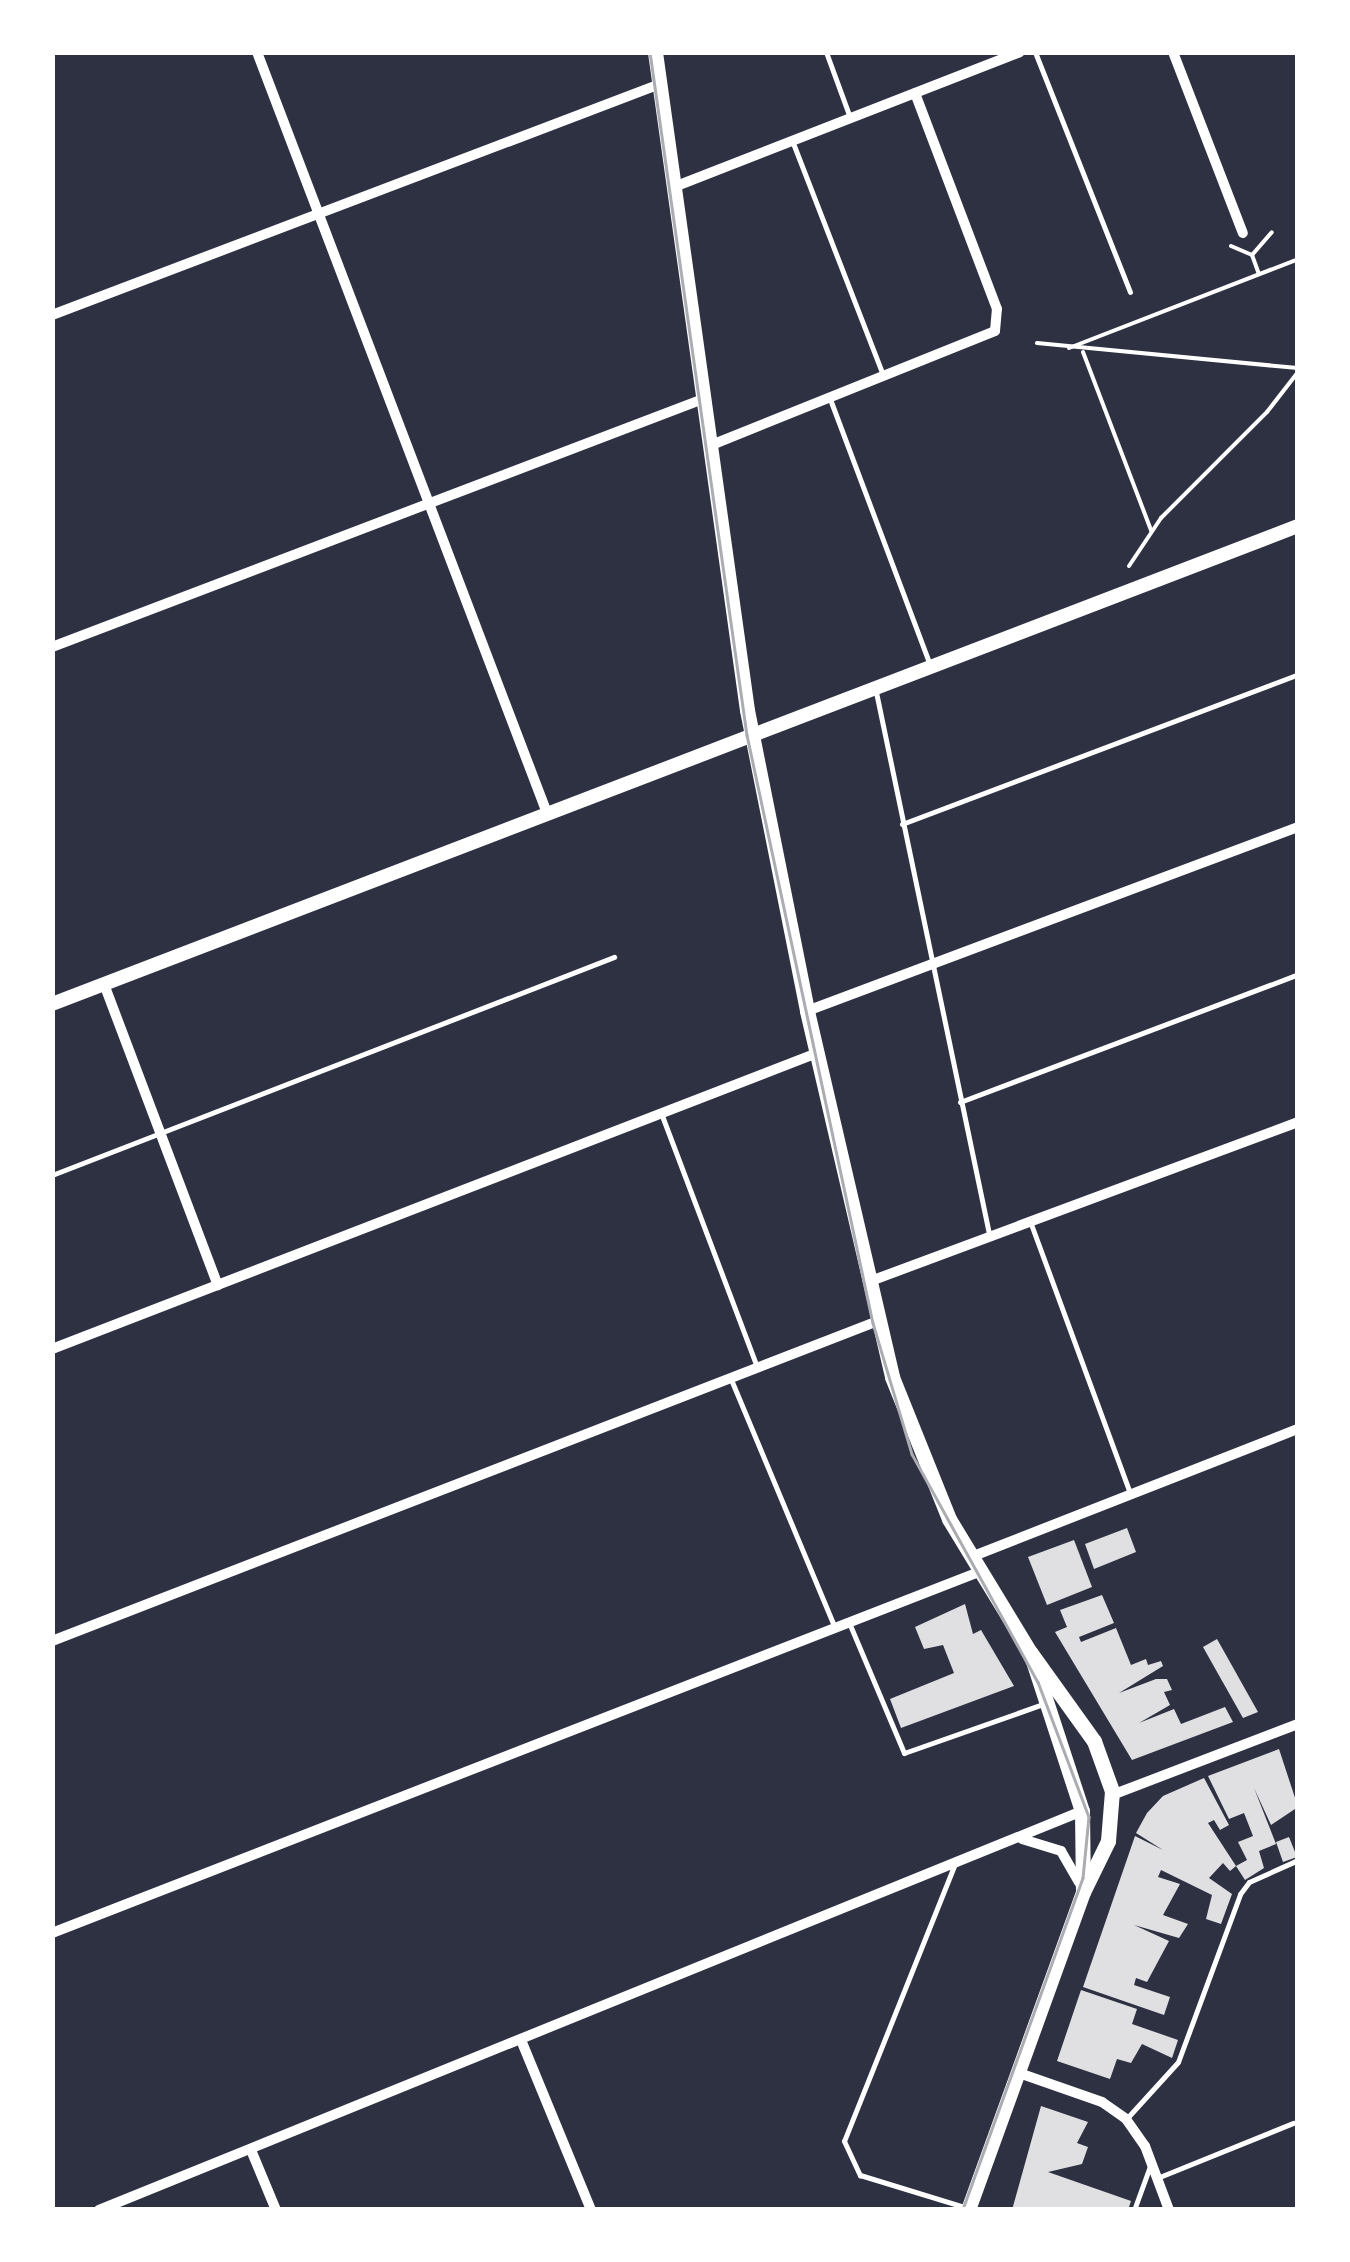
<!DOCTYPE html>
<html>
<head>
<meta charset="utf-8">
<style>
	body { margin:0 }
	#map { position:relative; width:1350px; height:2262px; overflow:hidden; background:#2d3142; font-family:Raleway,sans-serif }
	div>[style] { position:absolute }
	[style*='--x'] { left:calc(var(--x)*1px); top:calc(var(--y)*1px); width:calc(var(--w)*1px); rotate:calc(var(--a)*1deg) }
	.building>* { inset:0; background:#e0e0e3 }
	.path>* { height:4px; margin:-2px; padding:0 2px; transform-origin:2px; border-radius:2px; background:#fff }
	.service>* { height:5px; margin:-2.5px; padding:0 2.5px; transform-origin:2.5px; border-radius:2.5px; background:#fff }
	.minor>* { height:10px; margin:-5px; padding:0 5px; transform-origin:5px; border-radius:5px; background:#fff }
	.tertiary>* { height:14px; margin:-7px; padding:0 7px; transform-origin:7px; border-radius:7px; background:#fff }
	.secondary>* { height:15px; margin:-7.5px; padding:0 7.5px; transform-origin:7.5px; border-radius:7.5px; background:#fff }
	.tram>* { height:2.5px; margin:-1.25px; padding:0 1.25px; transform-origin:1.25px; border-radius:1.25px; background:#abadb3 }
	span { translate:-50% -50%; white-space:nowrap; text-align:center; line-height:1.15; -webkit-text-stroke:10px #fff; paint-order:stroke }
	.frame { position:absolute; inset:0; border:55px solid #fff; pointer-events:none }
</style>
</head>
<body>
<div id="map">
	<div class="building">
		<div style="clip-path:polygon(1127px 1528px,1136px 1552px,1094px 1569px,1085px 1544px)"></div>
		<div style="clip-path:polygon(1074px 1540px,1092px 1587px,1047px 1605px,1028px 1557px)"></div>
		<div style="clip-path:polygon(1102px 1595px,1114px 1623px,1079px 1637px,1081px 1642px,1116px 1628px,1131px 1665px,1146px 1659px,1148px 1665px,1161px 1661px,1163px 1666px,1119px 1693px,1156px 1679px,1167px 1679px,1172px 1690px,1164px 1692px,1170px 1705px,1139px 1723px,1174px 1709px,1181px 1724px,1225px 1707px,1233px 1722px,1132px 1760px,1055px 1632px,1067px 1627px,1060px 1610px)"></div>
		<div style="clip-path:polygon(965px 1604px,973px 1634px,981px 1630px,1014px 1686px,901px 1728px,890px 1699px,954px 1673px,943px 1645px,924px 1649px,915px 1627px)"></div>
		<div style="clip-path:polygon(1217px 1639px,1258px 1712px,1243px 1718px,1203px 1647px)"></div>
		<div style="clip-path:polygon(1279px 1749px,1298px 1807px,1271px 1825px,1254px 1788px,1276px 1844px,1259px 1851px,1264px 1868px,1245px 1880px,1236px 1866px,1247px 1860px,1238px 1842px,1253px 1836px,1244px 1813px,1229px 1819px,1208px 1776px)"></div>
		<div style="clip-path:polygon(1204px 1778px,1229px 1825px,1220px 1830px,1214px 1820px,1208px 1823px,1236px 1866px,1230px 1871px,1223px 1863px,1209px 1878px,1232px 1894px,1221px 1924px,1206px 1919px,1212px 1895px,1161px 1870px,1158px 1877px,1180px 1884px,1163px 1915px,1188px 1924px,1179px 1938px,1134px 1925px,1169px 1941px,1147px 1982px,1136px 1978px,1134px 1985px,1170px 1997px,1164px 2015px,1083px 1987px,1135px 1836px,1163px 1850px,1136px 1833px,1147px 1813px,1163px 1796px)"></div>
		<div style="clip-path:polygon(1289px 1837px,1297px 1857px,1283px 1862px,1276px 1842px)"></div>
		<div style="clip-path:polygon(1081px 1990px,1137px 2009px,1132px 2024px,1178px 2040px,1172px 2058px,1142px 2044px,1131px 2063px,1117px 2059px,1110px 2079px,1057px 2061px)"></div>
		<div style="clip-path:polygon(1041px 2106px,1088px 2122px,1077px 2143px,1088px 2147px,1082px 2164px,1048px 2172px,1131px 2201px,1128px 2210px,1012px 2210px)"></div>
	</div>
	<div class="path">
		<div style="--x:1231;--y:246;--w:23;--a:23"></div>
		<div style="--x:1252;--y:255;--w:20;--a:70"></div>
		<div style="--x:1252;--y:255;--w:30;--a:-49"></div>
		<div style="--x:1037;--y:343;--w:262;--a:5.5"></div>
		<div style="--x:1069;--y:348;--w:246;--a:-21.2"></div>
		<div style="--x:1083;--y:352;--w:191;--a:69.1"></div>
		<div style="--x:1129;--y:566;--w:58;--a:-56.3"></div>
		<div style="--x:1161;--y:518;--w:150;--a:-45"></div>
		<div style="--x:1267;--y:412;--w:51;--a:-52.2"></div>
	</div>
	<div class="service">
		<div style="--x:826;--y:52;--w:67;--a:69.9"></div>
		<div style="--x:1035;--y:52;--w:258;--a:68.4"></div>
		<div style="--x:793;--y:143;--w:249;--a:68.8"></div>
		<div style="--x:830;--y:399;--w:282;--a:69.4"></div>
		<div style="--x:876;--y:692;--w:554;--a:78.22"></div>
		<div style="--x:902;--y:824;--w:423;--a:-20.7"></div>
		<div style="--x:960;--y:1102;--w:361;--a:-20.7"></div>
		<div style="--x:661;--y:1113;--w:272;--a:69.3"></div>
		<div style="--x:52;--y:1175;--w:603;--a:-21.2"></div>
		<div style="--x:1031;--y:1224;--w:287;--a:69.8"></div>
		<div style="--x:730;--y:1377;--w:272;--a:67.3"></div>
		<div style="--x:850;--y:1625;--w:139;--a:67.1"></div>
		<div style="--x:904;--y:1753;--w:147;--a:-19.4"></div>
		<div style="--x:954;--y:1866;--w:296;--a:111.8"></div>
		<div style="--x:844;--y:2141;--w:38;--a:65"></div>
		<div style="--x:860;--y:2175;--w:113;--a:17"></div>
		<div style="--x:1128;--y:2117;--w:74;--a:-47.7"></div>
		<div style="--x:1178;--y:2062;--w:179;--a:-69.7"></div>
		<div style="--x:1240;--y:1894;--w:15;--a:-53"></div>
		<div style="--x:1249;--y:1882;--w:54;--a:-24.2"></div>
		<div style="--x:1157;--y:2178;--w:147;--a:-22"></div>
		<div style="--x:1134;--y:2210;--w:47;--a:-70"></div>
	</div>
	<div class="minor">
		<div style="--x:257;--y:52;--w:814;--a:69.14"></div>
		<div style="--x:1173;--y:52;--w:194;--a:68.9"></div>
		<div style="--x:674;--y:187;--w:371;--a:-21.3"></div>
		<div style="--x:52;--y:315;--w:650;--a:-20.8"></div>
		<div style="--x:709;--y:446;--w:308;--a:-21.9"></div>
		<div style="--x:995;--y:331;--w:22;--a:-85"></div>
		<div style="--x:997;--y:309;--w:231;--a:-110.8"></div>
		<div style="--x:52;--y:647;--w:697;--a:-20.85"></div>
		<div style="--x:104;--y:984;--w:322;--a:69.3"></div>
		<div style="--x:807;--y:1011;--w:524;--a:-20.54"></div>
		<div style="--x:868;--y:1282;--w:459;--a:-20.4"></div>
		<div style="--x:52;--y:1349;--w:820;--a:-21.15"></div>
		<div style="--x:971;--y:1557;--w:351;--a:-21.4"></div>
		<div style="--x:52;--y:1641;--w:886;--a:-21.18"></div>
		<div style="--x:1112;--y:1795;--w:199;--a:-20.9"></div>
		<div style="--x:1022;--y:1839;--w:41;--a:17.1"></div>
		<div style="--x:1061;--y:1851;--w:36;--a:60"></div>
		<div style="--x:52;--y:1933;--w:995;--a:-21.28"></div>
		<div style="--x:521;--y:2040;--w:184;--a:67.6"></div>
		<div style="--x:1019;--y:2073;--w:88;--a:19.3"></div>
		<div style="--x:1102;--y:2102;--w:29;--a:35"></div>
		<div style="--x:1126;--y:2119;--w:33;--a:55"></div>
		<div style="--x:1145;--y:2146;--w:68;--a:69.4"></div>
		<div style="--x:251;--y:2150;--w:65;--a:67.4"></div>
		<div style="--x:99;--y:2210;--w:1061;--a:-22.09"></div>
	</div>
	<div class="tertiary">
		<div style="--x:52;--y:1004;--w:1335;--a:-20.99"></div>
	</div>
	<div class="secondary">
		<div style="--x:655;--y:52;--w:664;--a:82.04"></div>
		<div style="--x:747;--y:710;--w:307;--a:78.7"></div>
		<div style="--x:807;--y:1011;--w:376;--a:76.9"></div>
		<div style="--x:892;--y:1377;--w:153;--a:68.1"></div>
		<div style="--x:949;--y:1519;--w:156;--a:58.7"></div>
		<div style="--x:1030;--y:1652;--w:110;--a:54.3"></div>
		<div style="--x:1094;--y:1741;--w:53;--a:70.2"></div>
		<div style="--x:1112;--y:1791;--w:50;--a:94.6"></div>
		<div style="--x:1108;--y:1841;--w:57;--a:116.1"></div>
		<div style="--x:1083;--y:1892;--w:338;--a:109.9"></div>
		<div style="--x:1031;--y:1655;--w:164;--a:71.9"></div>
		<div style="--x:1082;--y:1811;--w:77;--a:89.3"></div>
	</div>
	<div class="tram">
		<div style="--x:650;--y:52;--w:690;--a:81.92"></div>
		<div style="--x:747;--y:735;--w:601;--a:77.91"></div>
		<div style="--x:873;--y:1323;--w:137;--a:73.4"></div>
		<div style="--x:912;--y:1454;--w:260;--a:61.1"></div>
		<div style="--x:1038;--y:1682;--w:144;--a:69.3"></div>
		<div style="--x:1089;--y:1817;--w:61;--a:95.6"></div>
		<div style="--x:1083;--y:1878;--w:353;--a:109.9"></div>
	</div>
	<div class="frame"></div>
</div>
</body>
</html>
